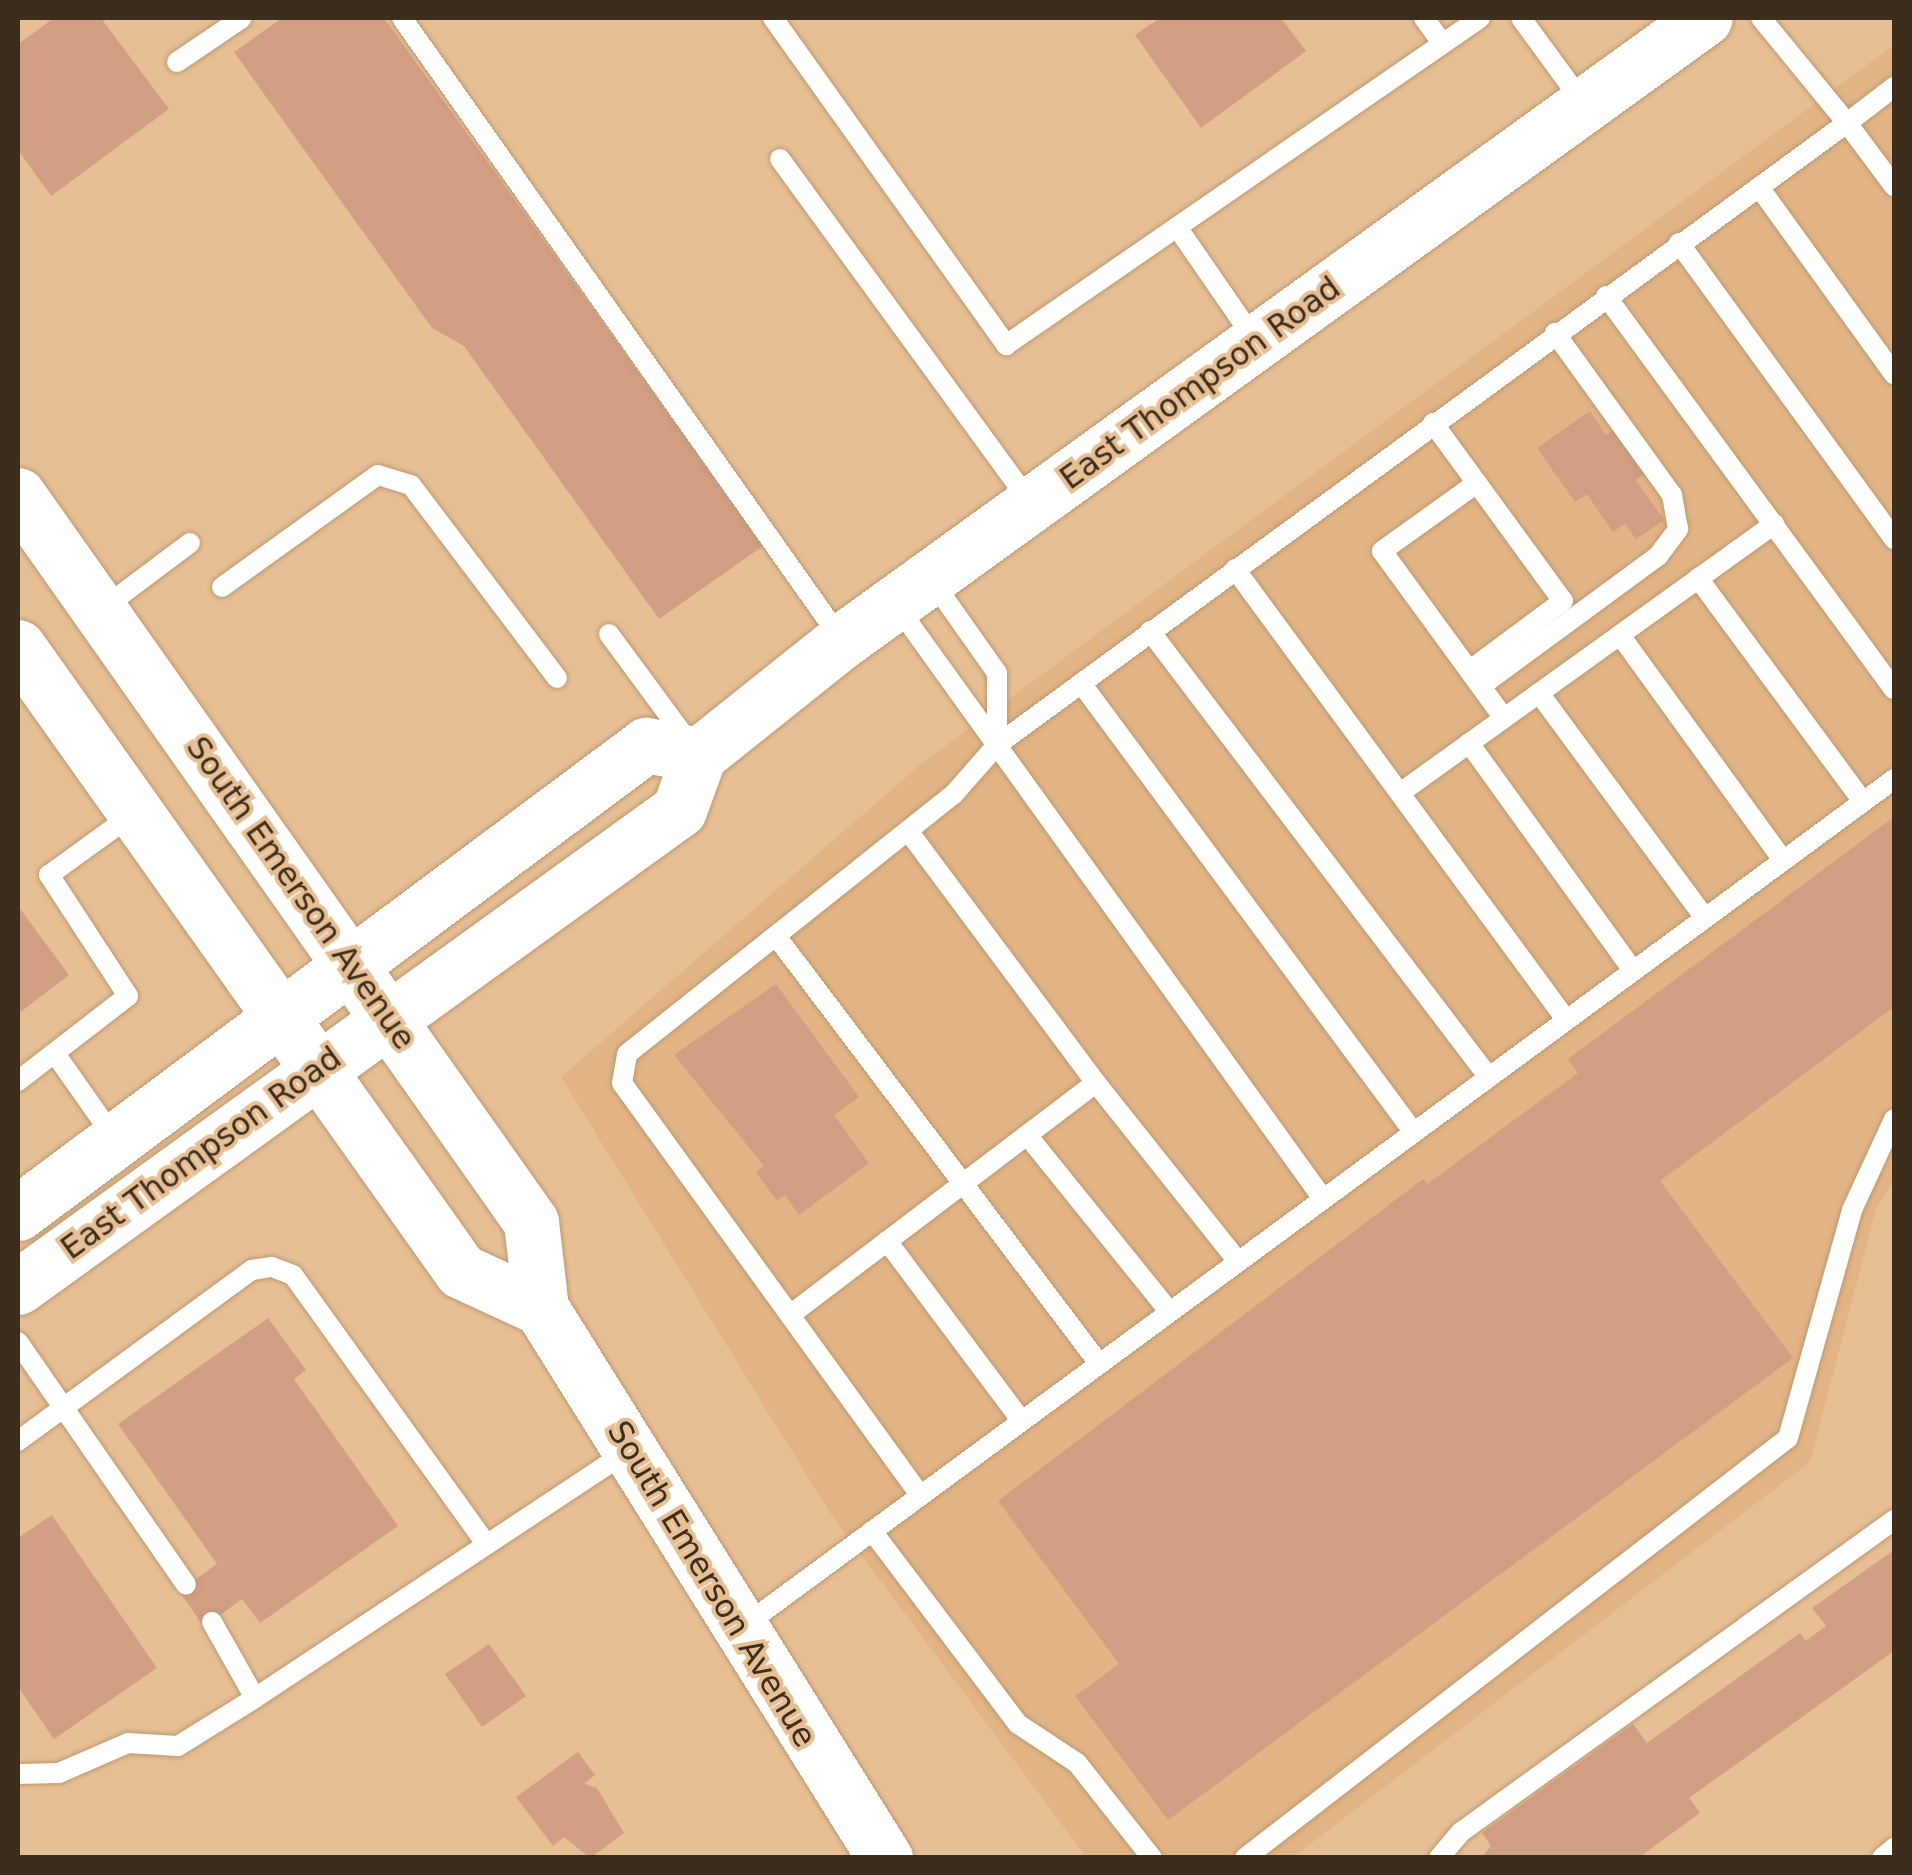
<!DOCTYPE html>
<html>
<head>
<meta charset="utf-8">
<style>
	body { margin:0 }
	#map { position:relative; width:1912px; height:1875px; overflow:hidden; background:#e7bf95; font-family:"DejaVu Sans",sans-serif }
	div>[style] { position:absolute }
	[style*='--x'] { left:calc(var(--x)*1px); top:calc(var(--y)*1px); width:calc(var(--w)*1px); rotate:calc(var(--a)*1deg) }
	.built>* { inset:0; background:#e2b485 }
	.building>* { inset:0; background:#d29e84 }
	.roads { filter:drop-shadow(0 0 2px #be976f) drop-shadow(0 0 2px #be976f) }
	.service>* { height:20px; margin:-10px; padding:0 10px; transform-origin:10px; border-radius:10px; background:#fff }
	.secondary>* { height:55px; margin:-27.5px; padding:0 27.5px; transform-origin:27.5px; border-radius:27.5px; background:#fff }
	.primary>* { height:55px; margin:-27.5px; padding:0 27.5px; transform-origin:27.5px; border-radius:27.5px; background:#fff }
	span { translate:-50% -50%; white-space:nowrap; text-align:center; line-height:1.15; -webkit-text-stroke:8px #e7bf95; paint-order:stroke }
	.street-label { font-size:32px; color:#3d2d1c }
	.frame { position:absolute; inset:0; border:20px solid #3d2d1c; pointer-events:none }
</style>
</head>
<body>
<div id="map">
	<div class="built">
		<div style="clip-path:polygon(1894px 45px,1894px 1181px,1876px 1209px,1810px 1462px,1293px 1857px,1086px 1857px,830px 1513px,561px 1077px,921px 764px)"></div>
	</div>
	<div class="building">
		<div style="clip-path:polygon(54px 18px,101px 18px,169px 109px,51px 196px,18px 150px,18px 44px)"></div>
		<div style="clip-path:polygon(282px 18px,384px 18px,763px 546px,659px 619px,464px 346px,432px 328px,234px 52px)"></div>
		<div style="clip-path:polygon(1160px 18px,1281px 18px,1306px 51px,1201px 128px,1135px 35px)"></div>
		<div style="clip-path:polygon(1590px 411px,1606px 435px,1615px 428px,1646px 473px,1636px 480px,1664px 520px,1636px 539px,1625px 524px,1613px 532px,1587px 494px,1575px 502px,1537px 448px)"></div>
		<div style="clip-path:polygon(1894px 817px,1894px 1007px,1660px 1181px,1793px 1358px,1168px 1820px,1075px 1696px,1119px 1664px,998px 1501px,1423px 1179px,1427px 1184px,1578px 1073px,1568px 1059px)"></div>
		<div style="clip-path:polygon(18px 906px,69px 975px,18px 1014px)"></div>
		<div style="clip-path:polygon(776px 984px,859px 1097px,834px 1115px,869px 1163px,799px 1215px,785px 1195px,777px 1201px,756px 1172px,764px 1166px,674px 1055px)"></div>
		<div style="clip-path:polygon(268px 1318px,306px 1370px,294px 1379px,398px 1526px,260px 1623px,242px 1599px,204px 1627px,179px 1591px,217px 1564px,118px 1424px)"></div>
		<div style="clip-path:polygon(52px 1515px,157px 1668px,54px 1739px,18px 1687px,18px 1538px)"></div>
		<div style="clip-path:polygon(1894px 1550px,1894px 1651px,1689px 1798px,1700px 1813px,1638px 1858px,1481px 1858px,1491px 1846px,1482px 1833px,1633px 1724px,1647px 1743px,1800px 1633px,1806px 1641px,1826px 1626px,1812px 1608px)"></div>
		<div style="clip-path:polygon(489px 1644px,526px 1696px,482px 1727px,445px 1674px)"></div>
		<div style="clip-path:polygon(578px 1752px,595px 1775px,584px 1784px,597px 1788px,624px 1833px,590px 1858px,564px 1837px,553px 1846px,516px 1797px)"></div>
	</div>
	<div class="roads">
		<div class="service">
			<div style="--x:402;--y:18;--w:761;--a:54.74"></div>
			<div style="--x:773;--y:18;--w:402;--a:54.5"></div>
			<div style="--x:1006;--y:345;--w:576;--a:-34.6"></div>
			<div style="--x:1424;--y:18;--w:31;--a:54"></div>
			<div style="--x:1521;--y:18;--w:107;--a:53.8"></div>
			<div style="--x:177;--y:62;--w:78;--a:-34.1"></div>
			<div style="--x:1894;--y:87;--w:59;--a:142.5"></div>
			<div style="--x:1847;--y:123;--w:79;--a:53.3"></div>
			<div style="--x:780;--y:159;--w:426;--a:53.9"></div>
			<div style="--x:1759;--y:187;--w:231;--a:54.2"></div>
			<div style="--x:1177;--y:227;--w:137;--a:55.4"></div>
			<div style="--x:1679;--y:243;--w:366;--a:54"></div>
			<div style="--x:1606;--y:296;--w:487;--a:53.8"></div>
			<div style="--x:1433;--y:423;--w:220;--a:53.9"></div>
			<div style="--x:1563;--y:601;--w:116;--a:143.4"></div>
			<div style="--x:1477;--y:483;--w:117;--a:144.4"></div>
			<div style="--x:1382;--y:551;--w:207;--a:53.9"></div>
			<div style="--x:1235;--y:569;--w:557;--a:53.69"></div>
			<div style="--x:930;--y:578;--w:116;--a:54.8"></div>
			<div style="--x:997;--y:673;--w:72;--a:90"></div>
			<div style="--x:1698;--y:578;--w:278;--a:53.6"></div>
			<div style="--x:222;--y:587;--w:192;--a:-35.7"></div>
			<div style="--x:378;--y:475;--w:34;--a:17"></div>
			<div style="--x:411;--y:485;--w:242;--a:52.9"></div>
			<div style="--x:896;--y:605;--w:728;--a:54.28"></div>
			<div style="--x:102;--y:609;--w:110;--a:-36.9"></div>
			<div style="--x:1150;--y:631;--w:557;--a:52.8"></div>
			<div style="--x:609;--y:634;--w:133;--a:53.6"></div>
			<div style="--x:1620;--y:635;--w:278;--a:54.1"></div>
			<div style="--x:1081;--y:683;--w:556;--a:53.48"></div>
			<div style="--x:1481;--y:686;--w:220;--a:-36.3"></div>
			<div style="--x:1658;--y:556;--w:34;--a:-53"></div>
			<div style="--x:1678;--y:529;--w:35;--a:-100"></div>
			<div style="--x:1672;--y:495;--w:200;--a:-125.8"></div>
			<div style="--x:1539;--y:693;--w:278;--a:53.6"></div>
			<div style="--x:1469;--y:743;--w:279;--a:54.2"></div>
			<div style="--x:1400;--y:793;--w:461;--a:-35.7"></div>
			<div style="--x:776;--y:936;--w:534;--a:52.92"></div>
			<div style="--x:56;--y:1055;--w:103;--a:54.9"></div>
			<div style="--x:18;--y:1081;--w:139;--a:-37.7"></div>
			<div style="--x:128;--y:996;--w:145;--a:-123.1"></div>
			<div style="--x:49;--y:875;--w:102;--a:-35.9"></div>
			<div style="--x:1096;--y:1083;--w:225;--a:51.5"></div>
			<div style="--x:1027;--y:1135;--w:225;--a:51.1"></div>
			<div style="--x:887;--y:1241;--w:224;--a:53.2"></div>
			<div style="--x:790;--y:1315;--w:384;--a:-37.2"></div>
			<div style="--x:1096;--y:1083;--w:314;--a:-126.7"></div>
			<div style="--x:18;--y:1342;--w:295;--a:55.3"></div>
			<div style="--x:18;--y:1441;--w:290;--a:-36.2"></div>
			<div style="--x:252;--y:1270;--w:20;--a:-9"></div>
			<div style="--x:272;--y:1267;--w:22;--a:21"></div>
			<div style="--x:293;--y:1275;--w:332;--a:54.3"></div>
			<div style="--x:920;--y:1495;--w:508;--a:-125.88"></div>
			<div style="--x:622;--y:1083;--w:29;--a:-80"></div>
			<div style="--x:627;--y:1054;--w:416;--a:-38.5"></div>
			<div style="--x:953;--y:795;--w:67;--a:-48.7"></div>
			<div style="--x:997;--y:745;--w:1053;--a:-36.2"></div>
			<div style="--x:1847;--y:123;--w:136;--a:-129.3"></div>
			<div style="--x:872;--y:1531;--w:242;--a:52.9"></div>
			<div style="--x:1018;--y:1724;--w:71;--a:33.5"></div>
			<div style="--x:1077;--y:1763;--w:121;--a:51.7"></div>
			<div style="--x:212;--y:1622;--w:87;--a:60.5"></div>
			<div style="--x:255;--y:1698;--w:450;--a:-33.5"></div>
			<div style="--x:745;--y:1625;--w:1427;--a:-36.36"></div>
			<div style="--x:18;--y:1774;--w:41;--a:-1.4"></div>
			<div style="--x:59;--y:1773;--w:75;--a:-23.5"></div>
			<div style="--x:128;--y:1743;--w:50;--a:3.4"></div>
			<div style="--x:178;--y:1746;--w:91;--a:-31.9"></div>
			<div style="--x:1245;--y:1858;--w:686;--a:-37.72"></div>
			<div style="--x:1788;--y:1438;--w:237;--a:-74.3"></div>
			<div style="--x:1852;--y:1210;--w:100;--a:-65.2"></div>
			<div style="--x:1439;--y:1858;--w:34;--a:-50"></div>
			<div style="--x:1461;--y:1832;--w:534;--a:-35.77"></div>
			<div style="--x:1882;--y:1858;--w:16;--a:-40"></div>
		</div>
		<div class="secondary">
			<div style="--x:18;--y:1213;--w:783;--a:-36.69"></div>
			<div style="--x:646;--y:745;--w:54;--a:10.7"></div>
			<div style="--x:18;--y:1287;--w:815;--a:-35.82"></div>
			<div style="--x:679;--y:810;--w:59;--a:-70"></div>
			<div style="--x:699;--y:755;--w:183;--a:-38.6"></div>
			<div style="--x:842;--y:641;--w:1064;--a:-35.83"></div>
		</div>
		<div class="primary">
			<div style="--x:18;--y:495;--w:890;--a:54.79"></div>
			<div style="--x:531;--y:1222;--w:87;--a:83.4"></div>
			<div style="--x:541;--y:1308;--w:649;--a:57.98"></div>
			<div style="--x:18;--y:647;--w:765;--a:54.63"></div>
			<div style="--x:461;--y:1271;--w:88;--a:24.8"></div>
		</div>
	</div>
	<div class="street-label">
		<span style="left:1200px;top:383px;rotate:-36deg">East Thompson Road</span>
		<span style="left:301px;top:893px;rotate:55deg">South Emerson Avenue</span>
		<span style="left:201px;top:1153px;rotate:-36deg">East Thompson Road</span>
		<span style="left:712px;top:1584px;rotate:59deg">South Emerson Avenue</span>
	</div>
	<div class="frame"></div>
</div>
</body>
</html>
